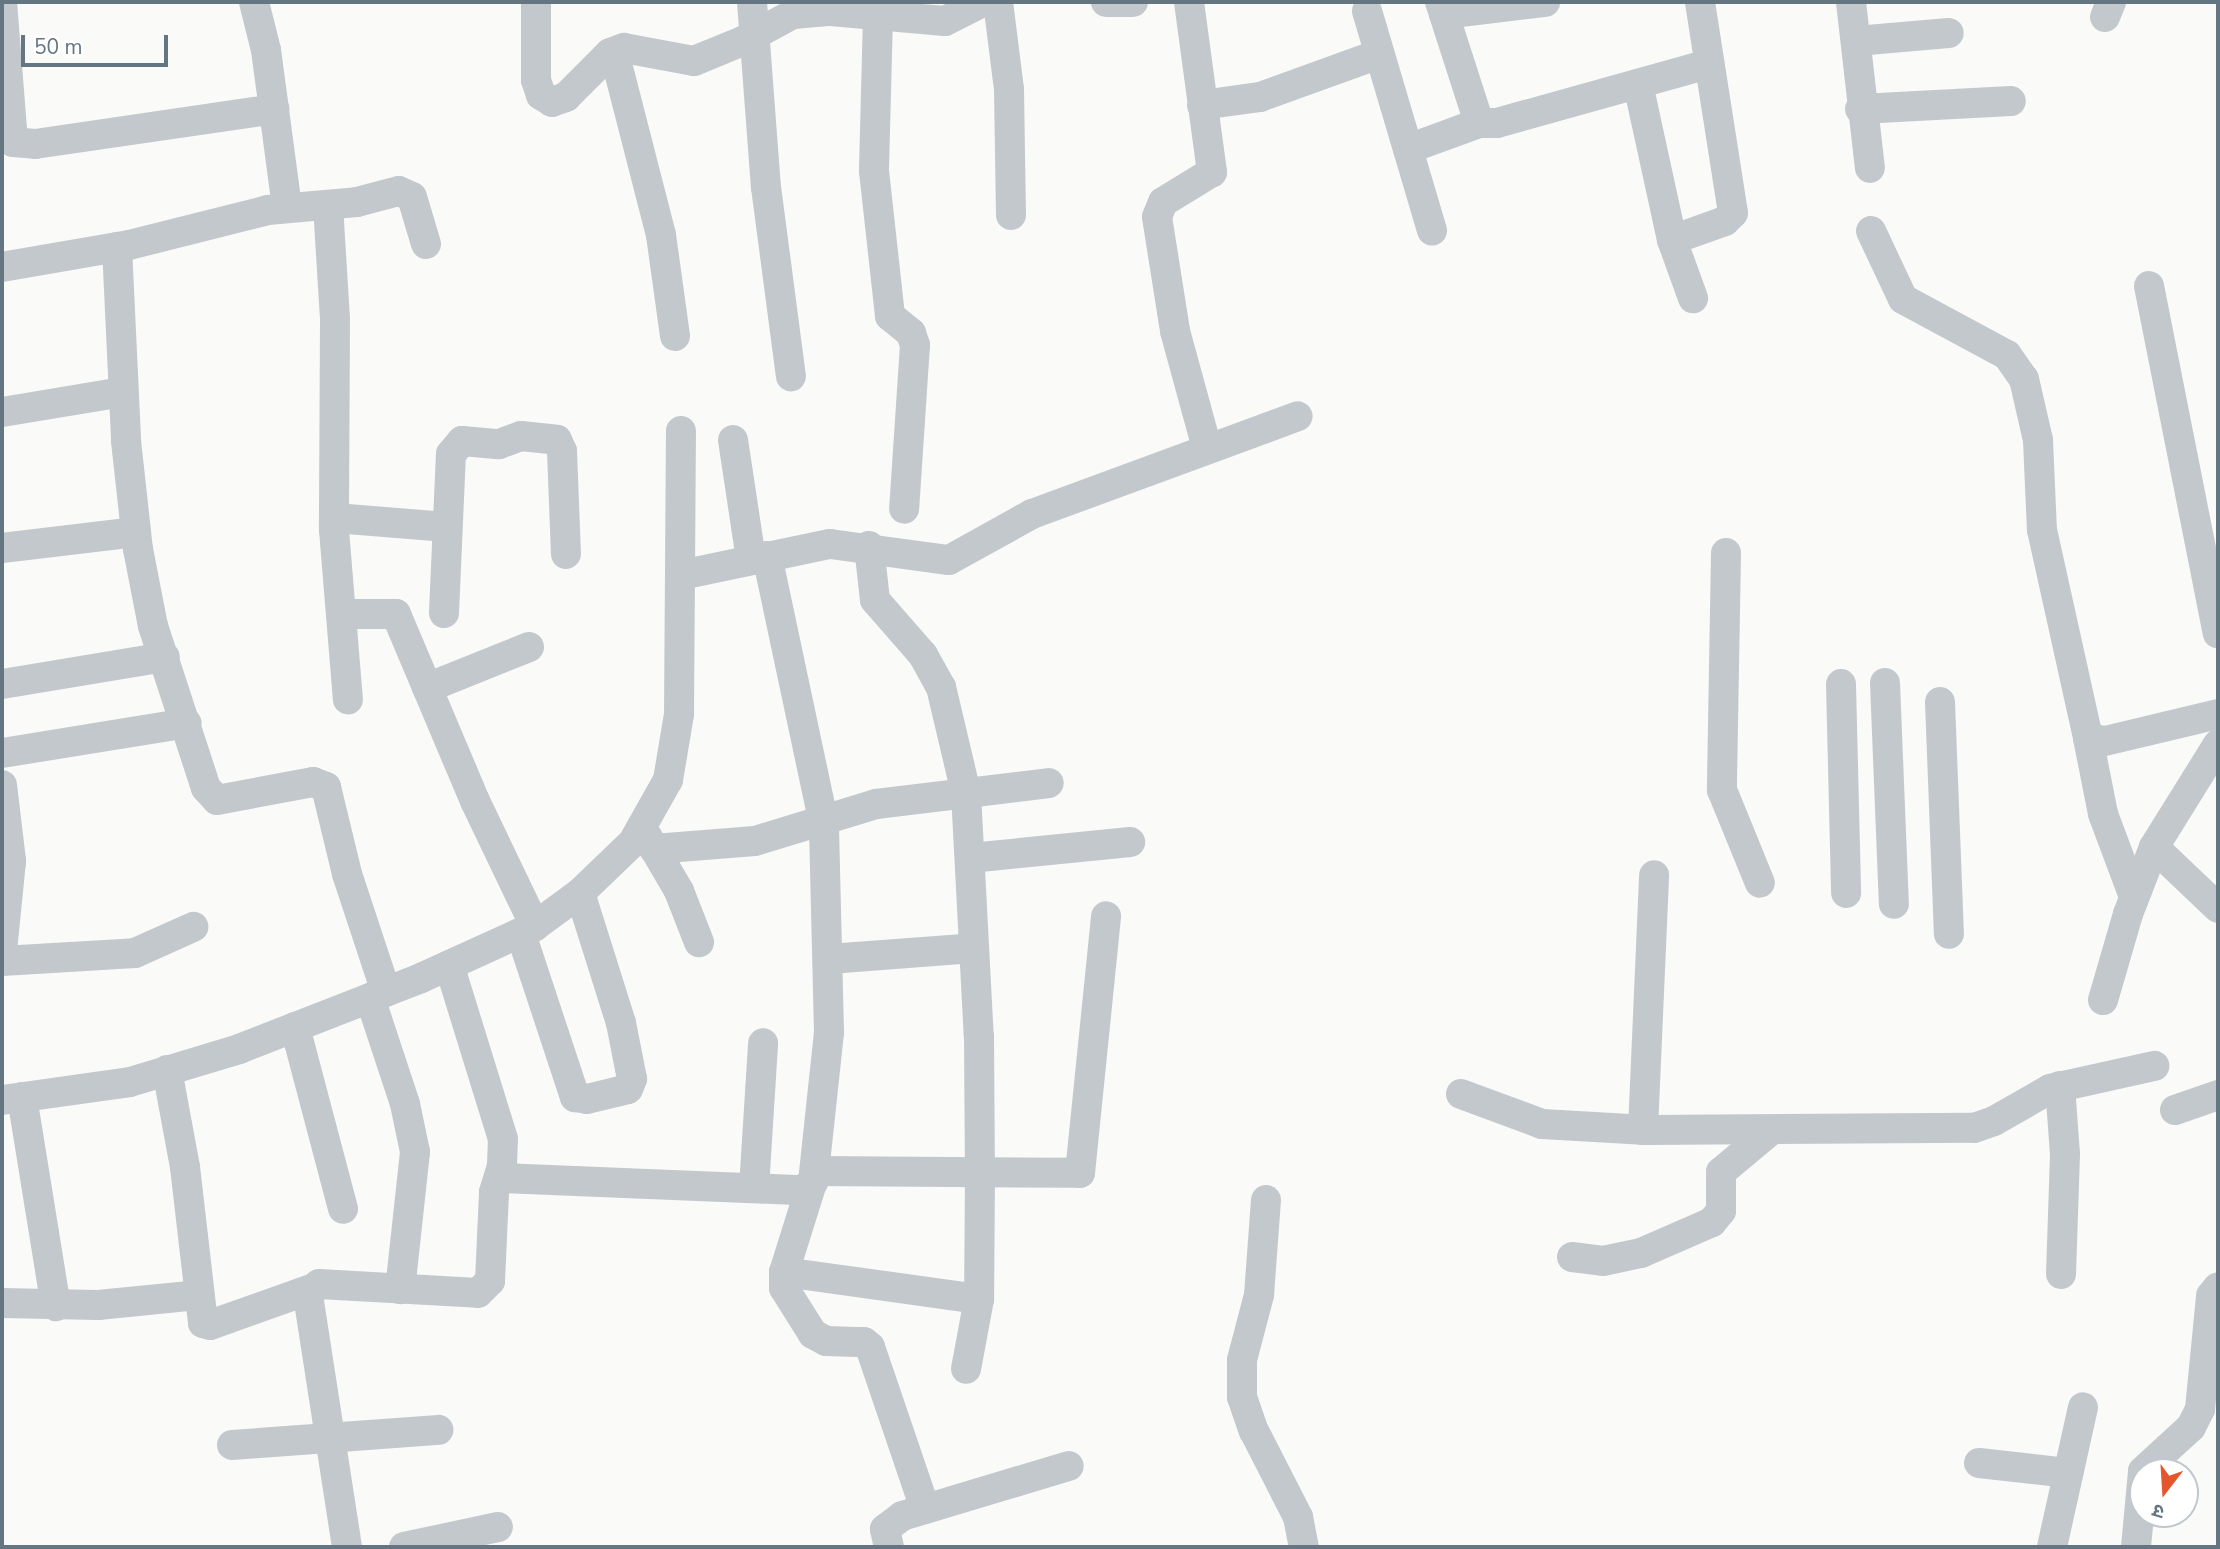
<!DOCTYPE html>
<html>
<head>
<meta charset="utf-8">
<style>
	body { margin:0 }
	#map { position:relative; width:2220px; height:1549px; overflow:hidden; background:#fafaf8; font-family:"Nunito Sans","Noto Sans Devanagari",sans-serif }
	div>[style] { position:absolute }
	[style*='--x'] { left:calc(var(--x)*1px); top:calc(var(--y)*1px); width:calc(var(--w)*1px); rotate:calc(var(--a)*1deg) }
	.minor>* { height:30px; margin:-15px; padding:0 15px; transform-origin:15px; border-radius:15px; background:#c3c8cc }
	span { translate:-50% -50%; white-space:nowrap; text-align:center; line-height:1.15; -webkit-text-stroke:7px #fff; paint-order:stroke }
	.frame { position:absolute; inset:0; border:4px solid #657683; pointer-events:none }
	.north { position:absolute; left:2129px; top:1458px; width:70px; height:70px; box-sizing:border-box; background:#fff; border:2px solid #c1c8cd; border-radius:50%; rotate:197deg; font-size:19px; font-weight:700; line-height:28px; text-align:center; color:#657683 }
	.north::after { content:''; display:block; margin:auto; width:24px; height:32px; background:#e4572e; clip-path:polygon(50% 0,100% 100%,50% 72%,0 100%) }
	.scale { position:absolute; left:21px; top:35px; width:147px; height:32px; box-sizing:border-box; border:4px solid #657683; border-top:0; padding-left:9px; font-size:21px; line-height:24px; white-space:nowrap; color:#657683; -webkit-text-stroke:5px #fff; paint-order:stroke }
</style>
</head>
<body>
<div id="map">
	<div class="minor">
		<div style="--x:2;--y:2;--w:140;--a:85.5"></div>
		<div style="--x:13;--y:142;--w:22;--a:5"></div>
		<div style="--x:35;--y:144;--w:242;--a:-8.3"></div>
		<div style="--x:254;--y:2;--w:49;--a:76"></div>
		<div style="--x:266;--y:50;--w:159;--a:82.4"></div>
		<div style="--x:536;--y:2;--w:78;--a:90"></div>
		<div style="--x:536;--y:80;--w:16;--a:72"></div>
		<div style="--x:541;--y:95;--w:13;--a:32"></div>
		<div style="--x:552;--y:102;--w:15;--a:-20"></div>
		<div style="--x:566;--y:97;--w:62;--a:-45"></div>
		<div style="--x:610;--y:53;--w:15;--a:-20"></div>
		<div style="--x:624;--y:48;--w:71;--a:10.5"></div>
		<div style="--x:694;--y:61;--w:53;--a:-22.2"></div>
		<div style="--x:743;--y:41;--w:57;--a:-28.4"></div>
		<div style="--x:793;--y:14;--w:38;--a:-5"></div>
		<div style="--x:831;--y:11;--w:114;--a:5"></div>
		<div style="--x:945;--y:21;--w:42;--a:-26.6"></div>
		<div style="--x:752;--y:2;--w:186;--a:85.7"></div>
		<div style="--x:766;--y:187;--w:191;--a:82.5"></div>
		<div style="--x:998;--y:2;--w:88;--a:82.8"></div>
		<div style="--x:1009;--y:89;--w:126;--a:89.1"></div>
		<div style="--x:1106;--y:2;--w:27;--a:0"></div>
		<div style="--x:1189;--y:2;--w:172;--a:82.3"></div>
		<div style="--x:1212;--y:172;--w:57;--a:148.5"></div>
		<div style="--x:1163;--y:202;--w:16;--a:112"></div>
		<div style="--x:1157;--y:217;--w:115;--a:81"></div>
		<div style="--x:1175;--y:331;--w:121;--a:74.7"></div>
		<div style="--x:1440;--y:2;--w:127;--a:72.1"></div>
		<div style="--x:1479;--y:123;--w:18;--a:0"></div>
		<div style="--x:1497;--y:123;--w:220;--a:-15.6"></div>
		<div style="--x:1851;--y:2;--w:167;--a:83.5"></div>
		<div style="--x:1367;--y:11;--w:229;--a:73.5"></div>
		<div style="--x:1444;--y:14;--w:102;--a:-6.8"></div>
		<div style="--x:878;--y:16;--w:155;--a:91.5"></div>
		<div style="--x:874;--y:171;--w:146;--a:83.7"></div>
		<div style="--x:890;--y:316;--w:27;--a:39"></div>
		<div style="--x:911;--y:333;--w:13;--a:72"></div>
		<div style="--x:915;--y:345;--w:164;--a:93.8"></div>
		<div style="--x:2105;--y:17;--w:16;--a:-68"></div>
		<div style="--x:1856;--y:41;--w:93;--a:-4.9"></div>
		<div style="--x:614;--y:52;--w:189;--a:75.6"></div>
		<div style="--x:661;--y:235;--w:102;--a:82.1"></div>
		<div style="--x:1638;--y:84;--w:160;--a:77.7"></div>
		<div style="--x:1672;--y:240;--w:62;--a:70.1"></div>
		<div style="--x:1202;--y:105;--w:59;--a:-7.9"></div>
		<div style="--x:1260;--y:97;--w:127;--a:-19.9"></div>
		<div style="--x:1860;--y:109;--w:151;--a:-3"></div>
		<div style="--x:1408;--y:149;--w:76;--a:-20.1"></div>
		<div style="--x:328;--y:205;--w:115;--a:86.5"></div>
		<div style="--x:335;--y:320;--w:210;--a:90.3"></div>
		<div style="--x:334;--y:530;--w:170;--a:85.3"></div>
		<div style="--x:1871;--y:231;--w:75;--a:64.8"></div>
		<div style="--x:1903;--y:299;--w:118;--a:28.3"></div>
		<div style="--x:2007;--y:355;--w:29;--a:55"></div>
		<div style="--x:2024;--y:379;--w:63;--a:77.1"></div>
		<div style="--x:2038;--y:440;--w:90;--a:87.5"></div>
		<div style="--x:2042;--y:530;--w:213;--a:77.5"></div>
		<div style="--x:2088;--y:738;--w:17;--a:10"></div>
		<div style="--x:2105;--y:741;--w:116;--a:-13.4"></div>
		<div style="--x:1672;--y:240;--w:56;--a:-19.7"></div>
		<div style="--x:1725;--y:221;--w:11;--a:-45"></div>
		<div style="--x:1733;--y:213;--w:214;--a:-98.9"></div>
		<div style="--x:117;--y:247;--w:194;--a:87.3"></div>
		<div style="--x:126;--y:441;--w:109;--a:83.7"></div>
		<div style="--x:138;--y:549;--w:78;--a:79"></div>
		<div style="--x:153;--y:626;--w:170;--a:71.9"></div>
		<div style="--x:206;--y:788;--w:16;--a:47"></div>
		<div style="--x:217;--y:800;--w:98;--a:-10.6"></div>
		<div style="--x:313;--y:782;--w:14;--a:21"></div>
		<div style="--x:326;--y:787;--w:89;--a:76.4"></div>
		<div style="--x:347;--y:874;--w:124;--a:71.7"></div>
		<div style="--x:2;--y:267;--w:129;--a:-9.8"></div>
		<div style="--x:129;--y:245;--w:143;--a:-14.1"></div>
		<div style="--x:268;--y:210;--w:89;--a:-5.1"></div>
		<div style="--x:357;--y:202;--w:43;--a:-14.7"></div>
		<div style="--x:399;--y:191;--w:14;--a:25"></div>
		<div style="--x:412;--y:197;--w:49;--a:73.4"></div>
		<div style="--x:2149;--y:286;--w:354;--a:78.8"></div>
		<div style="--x:2;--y:412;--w:123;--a:-9.4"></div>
		<div style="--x:733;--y:440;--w:120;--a:81.4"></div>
		<div style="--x:335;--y:518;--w:112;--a:4.6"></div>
		<div style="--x:869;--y:546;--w:54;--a:83.7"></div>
		<div style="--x:875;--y:600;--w:73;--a:48.9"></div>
		<div style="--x:923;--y:655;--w:37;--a:61"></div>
		<div style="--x:941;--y:687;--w:109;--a:76.7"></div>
		<div style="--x:966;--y:793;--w:244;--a:87"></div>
		<div style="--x:979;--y:1037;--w:133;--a:89.6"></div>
		<div style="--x:980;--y:1170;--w:129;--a:90.4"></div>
		<div style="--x:979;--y:1299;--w:71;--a:100.5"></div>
		<div style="--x:2;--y:548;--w:135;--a:-6.8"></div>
		<div style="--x:1726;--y:553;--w:237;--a:91"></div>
		<div style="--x:1722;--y:790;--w:100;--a:67.8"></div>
		<div style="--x:681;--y:575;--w:152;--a:-11.8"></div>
		<div style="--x:830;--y:544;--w:120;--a:7.7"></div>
		<div style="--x:949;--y:560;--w:95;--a:-29"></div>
		<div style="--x:1032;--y:514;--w:283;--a:-20.2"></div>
		<div style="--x:444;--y:613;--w:159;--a:-87.5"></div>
		<div style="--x:451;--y:454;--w:17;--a:-50"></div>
		<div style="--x:462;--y:441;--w:37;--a:5"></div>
		<div style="--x:499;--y:444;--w:23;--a:-20"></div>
		<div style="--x:521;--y:436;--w:36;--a:6"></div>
		<div style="--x:557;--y:440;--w:12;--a:66"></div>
		<div style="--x:562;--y:451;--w:103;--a:87.8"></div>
		<div style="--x:341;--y:614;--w:55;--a:0"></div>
		<div style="--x:396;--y:614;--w:203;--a:67.1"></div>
		<div style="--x:475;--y:801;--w:139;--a:64.4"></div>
		<div style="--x:1885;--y:683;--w:221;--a:87.7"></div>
		<div style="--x:2;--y:684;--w:165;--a:-9.4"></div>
		<div style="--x:1841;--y:684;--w:209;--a:88.6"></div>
		<div style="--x:427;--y:688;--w:110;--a:-21.9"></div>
		<div style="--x:1940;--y:702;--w:232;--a:87.8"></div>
		<div style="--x:2088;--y:738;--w:77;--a:78.8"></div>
		<div style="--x:2103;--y:814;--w:89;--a:69.5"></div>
		<div style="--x:2;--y:753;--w:187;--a:-9.2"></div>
		<div style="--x:2;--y:785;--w:77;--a:83.2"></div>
		<div style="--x:11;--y:861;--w:90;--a:95.7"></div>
		<div style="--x:647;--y:836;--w:64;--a:59.8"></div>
		<div style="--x:679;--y:891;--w:55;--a:68.6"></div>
		<div style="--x:2154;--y:847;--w:88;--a:43.6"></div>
		<div style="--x:654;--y:849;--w:101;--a:-4.5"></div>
		<div style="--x:755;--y:841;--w:127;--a:-17"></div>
		<div style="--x:876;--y:804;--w:174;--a:-6.9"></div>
		<div style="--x:970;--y:858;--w:161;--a:-5.7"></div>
		<div style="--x:521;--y:934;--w:172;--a:71.7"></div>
		<div style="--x:575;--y:1097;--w:12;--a:9"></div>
		<div style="--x:587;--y:1099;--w:42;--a:-13.7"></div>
		<div style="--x:628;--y:1089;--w:11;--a:-68"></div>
		<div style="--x:632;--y:1079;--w:57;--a:-101.1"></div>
		<div style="--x:621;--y:1023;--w:136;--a:-107.5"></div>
		<div style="--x:829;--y:959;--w:145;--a:-4.3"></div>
		<div style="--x:2;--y:961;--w:133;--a:-3.4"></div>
		<div style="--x:135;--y:953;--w:64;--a:-24.1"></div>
		<div style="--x:370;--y:998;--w:112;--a:71.7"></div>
		<div style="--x:405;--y:1104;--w:49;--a:78.2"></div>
		<div style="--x:415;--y:1152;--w:138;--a:96.2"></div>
		<div style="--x:2103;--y:1000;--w:90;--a:-73.8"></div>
		<div style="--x:2128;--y:914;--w:72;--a:-68.8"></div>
		<div style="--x:2154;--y:847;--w:121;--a:-58.1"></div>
		<div style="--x:295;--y:1027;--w:188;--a:75.2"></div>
		<div style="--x:167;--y:1070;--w:99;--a:79.5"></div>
		<div style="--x:185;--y:1167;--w:157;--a:83.4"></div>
		<div style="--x:203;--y:1323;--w:7;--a:16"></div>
		<div style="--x:210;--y:1325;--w:107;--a:-19.6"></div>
		<div style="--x:2060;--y:1086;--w:68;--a:85.8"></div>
		<div style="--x:2065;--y:1154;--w:120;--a:91.9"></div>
		<div style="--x:1461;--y:1094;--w:86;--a:20.3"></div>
		<div style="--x:1542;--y:1124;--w:105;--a:3.3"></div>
		<div style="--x:1647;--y:1130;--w:327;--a:-0.4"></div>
		<div style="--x:1974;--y:1128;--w:21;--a:-19"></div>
		<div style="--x:1994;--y:1121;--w:64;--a:-29.7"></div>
		<div style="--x:2050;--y:1089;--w:107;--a:-12.5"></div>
		<div style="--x:22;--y:1097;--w:212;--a:80.8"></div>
		<div style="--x:2;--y:1100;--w:129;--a:-8"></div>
		<div style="--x:130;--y:1082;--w:114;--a:-16.8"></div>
		<div style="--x:239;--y:1049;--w:195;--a:-21.3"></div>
		<div style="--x:421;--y:978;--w:125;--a:-24.5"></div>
		<div style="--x:535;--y:926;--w:56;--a:-36.3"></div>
		<div style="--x:580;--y:893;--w:74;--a:-43.9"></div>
		<div style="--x:633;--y:842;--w:71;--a:-60.6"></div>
		<div style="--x:668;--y:780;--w:67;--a:-80.5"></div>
		<div style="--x:679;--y:714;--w:283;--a:-89.6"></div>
		<div style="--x:2175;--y:1110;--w:46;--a:-19.2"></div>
		<div style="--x:1643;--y:1130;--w:255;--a:-87.5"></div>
		<div style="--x:815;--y:1171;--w:265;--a:0.4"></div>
		<div style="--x:1080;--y:1173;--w:258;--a:-84.2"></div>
		<div style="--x:499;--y:1178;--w:303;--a:2.3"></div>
		<div style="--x:802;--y:1190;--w:14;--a:-36"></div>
		<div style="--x:813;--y:1182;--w:151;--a:-83.9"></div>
		<div style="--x:829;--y:1032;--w:208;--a:-91.4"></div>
		<div style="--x:824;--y:824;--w:274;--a:-102"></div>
		<div style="--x:811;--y:1186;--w:90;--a:107.4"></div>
		<div style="--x:784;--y:1272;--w:16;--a:90"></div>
		<div style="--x:784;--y:1288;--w:54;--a:57.8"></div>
		<div style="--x:813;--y:1334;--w:15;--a:28"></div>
		<div style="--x:826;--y:1341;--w:38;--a:2"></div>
		<div style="--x:864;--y:1342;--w:8;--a:40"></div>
		<div style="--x:870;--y:1347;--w:171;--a:71.2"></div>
		<div style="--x:754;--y:1188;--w:145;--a:-86.4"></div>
		<div style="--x:1266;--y:1200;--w:95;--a:94.2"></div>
		<div style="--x:1259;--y:1295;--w:67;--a:104.7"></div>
		<div style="--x:1242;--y:1360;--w:37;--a:90"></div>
		<div style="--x:1242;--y:1397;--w:36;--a:71"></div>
		<div style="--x:1254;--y:1431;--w:97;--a:62.9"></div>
		<div style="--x:1298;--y:1517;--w:31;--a:79"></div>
		<div style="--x:1572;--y:1257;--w:31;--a:7"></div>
		<div style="--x:1603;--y:1261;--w:39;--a:-12"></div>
		<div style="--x:1641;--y:1253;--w:77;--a:-23.6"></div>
		<div style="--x:1712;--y:1222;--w:14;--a:-51"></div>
		<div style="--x:1721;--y:1211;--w:39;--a:-90"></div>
		<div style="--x:1721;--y:1172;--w:64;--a:-39.9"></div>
		<div style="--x:784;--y:1272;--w:197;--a:7.9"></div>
		<div style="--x:2;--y:1303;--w:96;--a:1.2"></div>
		<div style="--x:98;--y:1305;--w:100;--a:-5.7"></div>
		<div style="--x:232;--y:1445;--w:207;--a:-4.2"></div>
		<div style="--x:1979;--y:1463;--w:90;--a:6.4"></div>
		<div style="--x:347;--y:1547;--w:256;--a:-98.8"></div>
		<div style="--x:308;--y:1294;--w:15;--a:-42"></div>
		<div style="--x:319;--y:1284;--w:159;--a:3.2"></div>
		<div style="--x:478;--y:1293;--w:17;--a:-45"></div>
		<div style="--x:490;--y:1281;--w:89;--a:-87.4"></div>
		<div style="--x:494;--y:1192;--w:28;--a:-73"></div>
		<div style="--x:502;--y:1165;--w:26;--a:-88"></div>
		<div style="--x:503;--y:1139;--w:182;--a:-107.2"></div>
		<div style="--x:404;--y:1547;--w:96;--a:-12"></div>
		<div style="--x:889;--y:1547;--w:18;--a:-103"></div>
		<div style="--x:885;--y:1529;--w:21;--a:-37"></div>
		<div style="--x:902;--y:1516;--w:174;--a:-16.7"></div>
		<div style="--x:2052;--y:1547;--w:143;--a:-77.5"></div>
		<div style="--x:2136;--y:1547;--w:76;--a:-84.7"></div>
		<div style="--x:2143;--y:1471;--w:65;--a:-42.5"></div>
		<div style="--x:2191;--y:1427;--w:20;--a:-63"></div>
		<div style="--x:2200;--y:1409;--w:114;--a:-84.4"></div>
		<div style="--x:2211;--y:1296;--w:11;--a:-52"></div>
	</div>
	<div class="frame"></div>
	<div class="north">उ</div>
	<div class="scale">50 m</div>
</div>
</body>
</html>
